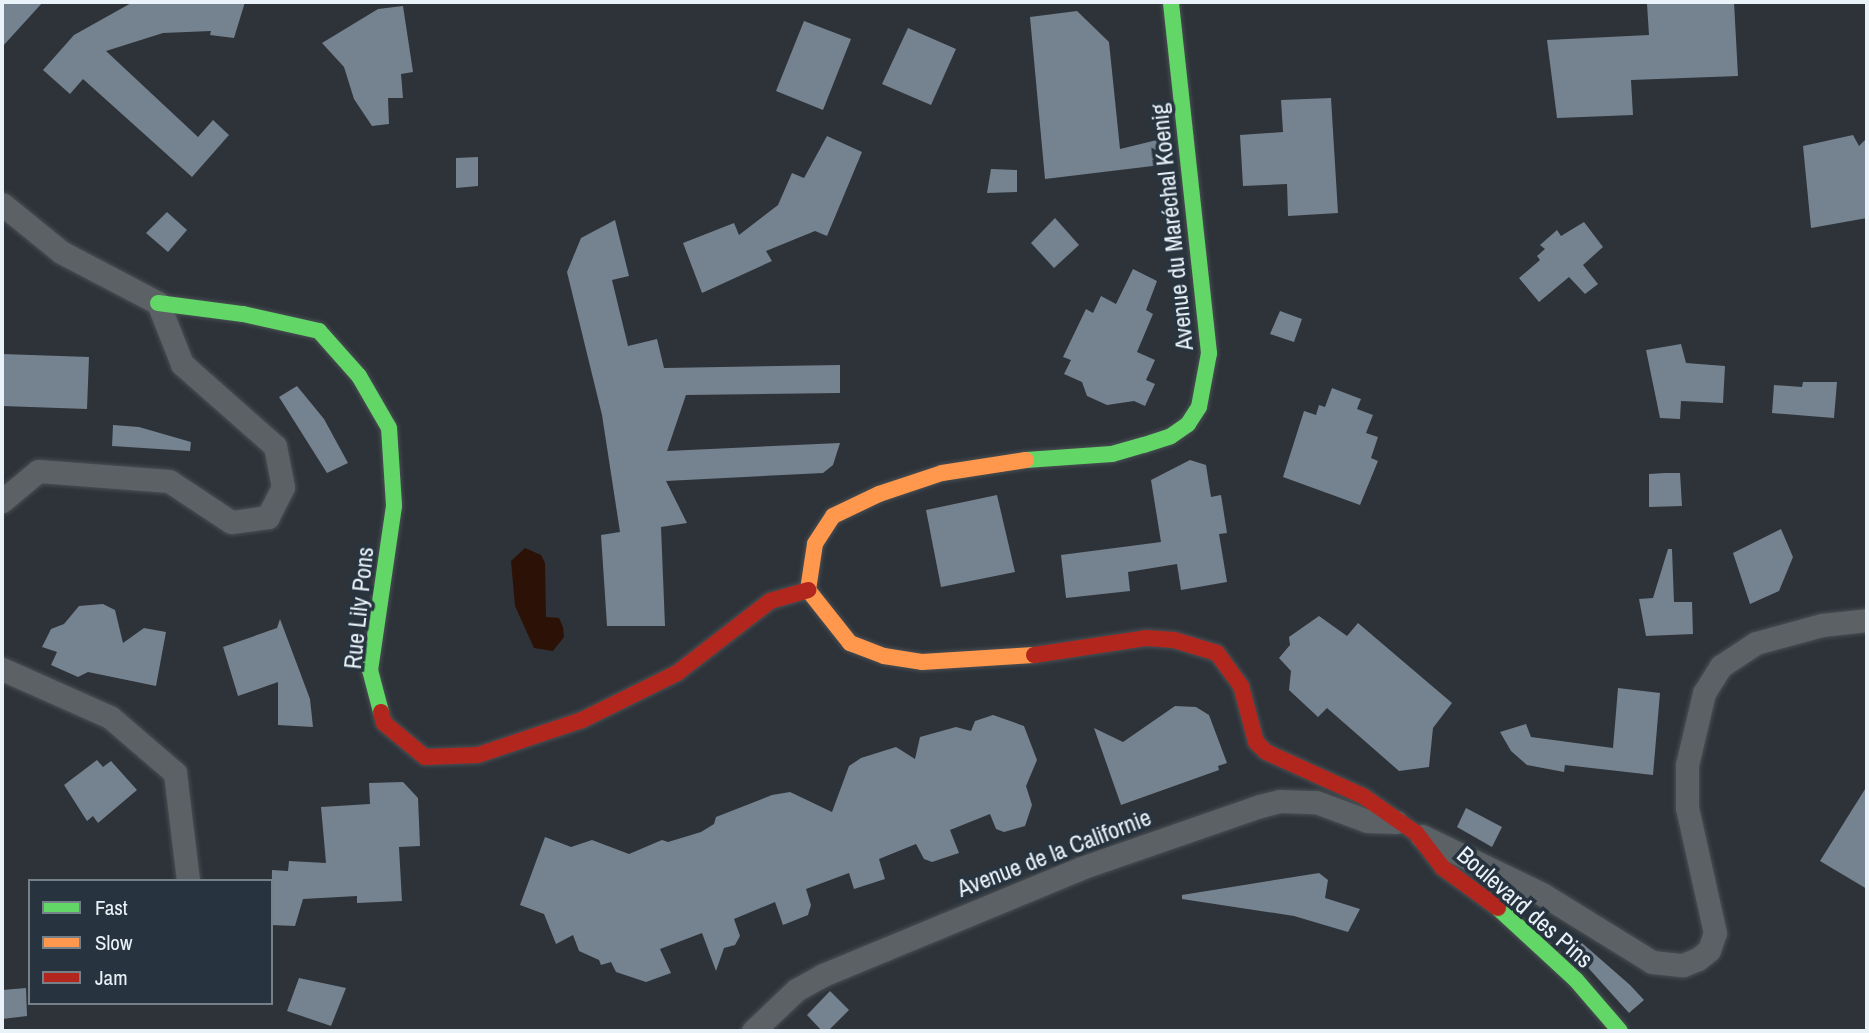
<!DOCTYPE html>
<html>
<head>
<meta charset="utf-8">
<style>
	body { margin:0 }
	#map { position:relative; width:1869px; height:1033px; overflow:hidden; background:#2d3339; font-family:"Archivo Narrow",sans-serif }
	div>[style] { position:absolute }
	[style*='--x'] { left:calc(var(--x)*1px); top:calc(var(--y)*1px); width:calc(var(--w)*1px); rotate:calc(var(--a)*1deg) }
	.water>* { inset:0; background:#2c1107 }
	.building>* { inset:0; background:#75828f }
	.roads { filter:drop-shadow(0 0 2px #494f53) drop-shadow(0 0 2px #494f53) }
	.street>* { height:23px; margin:-11.5px; padding:0 11.5px; transform-origin:11.5px; border-radius:11.5px; background:#5c6166 }
	.fast>* { height:16px; margin:-8px; padding:0 8px; transform-origin:8px; border-radius:8px; background:#63d668 }
	.slow>* { height:16px; margin:-8px; padding:0 8px; transform-origin:8px; border-radius:8px; background:#ff974d }
	.jam>* { height:16px; margin:-8px; padding:0 8px; transform-origin:8px; border-radius:8px; background:#b3261e }
	span { translate:-50% -50%; white-space:nowrap; text-align:center; line-height:1.15; -webkit-text-stroke:7px #27343f; paint-order:stroke }
	.street-label { font-size:24px; color:#eaf2f9 }
	.frame { position:absolute; inset:0; border:4px solid #eaf2f9; pointer-events:none }
	.legend { position:absolute; left:28px; top:879px; width:245px; height:126px; box-sizing:border-box; background:#27343f; border:2px solid #758089; margin:0; padding:9px 12px; list-style:none; font-size:21px; color:#eaf2f9 }
	.legend li { display:flex; align-items:center; gap:14px; height:35px }
	.legend b { width:35px; border:2px solid #758089 }
</style>
</head>
<body>
<div id="map">
	<div class="water">
		<div style="clip-path:polygon(525px 548px,541px 555px,545px 563px,546px 617px,559px 618px,563px 627px,564px 637px,553px 651px,534px 648px,515px 606px,511px 561px)"></div>
	</div>
	<div class="building">
		<div style="clip-path:polygon(2px 2px,43px 2px,2px 47px)"></div>
		<div style="clip-path:polygon(133px 2px,245px 2px,234px 38px,210px 35px,211px 31px,163px 33px,106px 51px,198px 137px,213px 120px,229px 135px,192px 177px,83px 79px,70px 94px,43px 70px,74px 35px)"></div>
		<div style="clip-path:polygon(1734px 2px,1738px 76px,1631px 80px,1633px 115px,1557px 118px,1547px 40px,1649px 35px,1647px 4px)"></div>
		<div style="clip-path:polygon(403px 6px,413px 72px,401px 74px,403px 98px,388px 98px,389px 124px,372px 126px,354px 99px,344px 67px,322px 43px,378px 9px)"></div>
		<div style="clip-path:polygon(1077px 11px,1109px 42px,1120px 149px,1157px 140px,1161px 165px,1045px 179px,1030px 17px)"></div>
		<div style="clip-path:polygon(804px 21px,851px 39px,823px 110px,776px 91px)"></div>
		<div style="clip-path:polygon(908px 28px,956px 49px,931px 105px,882px 84px)"></div>
		<div style="clip-path:polygon(1331px 98px,1338px 213px,1288px 216px,1287px 184px,1243px 186px,1240px 135px,1283px 132px,1281px 100px)"></div>
		<div style="clip-path:polygon(1853px 135px,1859px 146px,1867px 138px,1867px 218px,1811px 228px,1803px 146px)"></div>
		<div style="clip-path:polygon(827px 136px,862px 152px,827px 236px,815px 231px,766px 251px,772px 261px,702px 293px,683px 243px,734px 223px,739px 235px,778px 205px,792px 173px,804px 178px)"></div>
		<div style="clip-path:polygon(478px 157px,478px 186px,456px 188px,456px 158px)"></div>
		<div style="clip-path:polygon(991px 169px,1017px 170px,1017px 192px,987px 193px)"></div>
		<div style="clip-path:polygon(167px 212px,187px 230px,168px 252px,146px 233px)"></div>
		<div style="clip-path:polygon(1055px 218px,1079px 245px,1054px 268px,1031px 243px)"></div>
		<div style="clip-path:polygon(615px 220px,629px 276px,612px 280px,628px 346px,657px 339px,664px 368px,840px 365px,840px 393px,686px 395px,667px 451px,840px 443px,833px 465px,823px 473px,666px 481px,687px 523px,661px 527px,665px 626px,607px 626px,601px 535px,620px 532px,602px 415px,567px 272px,581px 238px)"></div>
		<div style="clip-path:polygon(1584px 222px,1603px 247px,1583px 265px,1598px 284px,1585px 294px,1569px 277px,1539px 302px,1519px 278px,1540px 260px,1537px 256px,1545px 249px,1540px 245px,1557px 230px,1561px 236px)"></div>
		<div style="clip-path:polygon(1133px 269px,1157px 281px,1146px 310px,1153px 314px,1137px 352px,1155px 360px,1146px 380px,1155px 384px,1145px 406px,1134px 401px,1107px 405px,1087px 396px,1082px 382px,1064px 374px,1071px 360px,1063px 357px,1086px 309px,1093px 313px,1101px 296px,1116px 304px)"></div>
		<div style="clip-path:polygon(1280px 311px,1302px 319px,1294px 342px,1270px 334px)"></div>
		<div style="clip-path:polygon(1681px 344px,1686px 363px,1725px 366px,1723px 403px,1681px 401px,1680px 419px,1660px 418px,1646px 350px)"></div>
		<div style="clip-path:polygon(2px 354px,89px 357px,87px 409px,2px 406px)"></div>
		<div style="clip-path:polygon(1803px 382px,1837px 382px,1834px 418px,1772px 413px,1774px 385px,1802px 387px)"></div>
		<div style="clip-path:polygon(297px 386px,324px 419px,348px 463px,327px 473px,279px 397px)"></div>
		<div style="clip-path:polygon(1332px 388px,1361px 399px,1357px 409px,1373px 415px,1366px 433px,1378px 437px,1371px 458px,1378px 461px,1360px 505px,1283px 477px,1304px 411px,1316px 415px,1319px 405px,1325px 407px)"></div>
		<div style="clip-path:polygon(113px 425px,139px 427px,191px 442px,190px 451px,112px 446px)"></div>
		<div style="clip-path:polygon(1190px 460px,1206px 465px,1211px 497px,1221px 495px,1227px 533px,1219px 534px,1227px 582px,1181px 590px,1177px 564px,1128px 572px,1130px 591px,1066px 598px,1061px 555px,1161px 542px,1151px 480px)"></div>
		<div style="clip-path:polygon(1665px 473px,1680px 473px,1682px 506px,1649px 507px,1649px 474px)"></div>
		<div style="clip-path:polygon(997px 495px,1015px 572px,941px 587px,926px 510px)"></div>
		<div style="clip-path:polygon(1781px 529px,1793px 557px,1779px 591px,1750px 604px,1733px 553px)"></div>
		<div style="clip-path:polygon(1668px 549px,1672px 549px,1674px 602px,1692px 602px,1693px 634px,1646px 636px,1639px 599px,1653px 598px)"></div>
		<div style="clip-path:polygon(103px 604px,115px 610px,123px 643px,144px 628px,166px 632px,156px 686px,88px 672px,78px 677px,51px 665px,57px 652px,42px 647px,51px 629px,64px 624px,79px 606px)"></div>
		<div style="clip-path:polygon(1319px 616px,1347px 636px,1358px 623px,1452px 703px,1433px 728px,1429px 767px,1399px 771px,1327px 708px,1318px 717px,1289px 690px,1291px 671px,1279px 658px,1290px 645px,1289px 637px)"></div>
		<div style="clip-path:polygon(280px 619px,310px 699px,313px 727px,278px 725px,278px 682px,238px 696px,223px 647px,277px 628px)"></div>
		<div style="clip-path:polygon(1618px 688px,1660px 693px,1653px 775px,1565px 765px,1564px 772px,1527px 765px,1511px 751px,1500px 732px,1526px 724px,1531px 737px,1613px 748px)"></div>
		<div style="clip-path:polygon(1175px 706px,1196px 707px,1209px 715px,1227px 763px,1218px 766px,1219px 770px,1121px 805px,1094px 728px,1123px 742px)"></div>
		<div style="clip-path:polygon(993px 715px,1024px 726px,1037px 760px,1026px 786px,1032px 805px,1025px 826px,1004px 832px,996px 829px,990px 814px,950px 830px,959px 853px,932px 862px,924px 859px,916px 844px,879px 859px,885px 879px,854px 889px,849px 873px,806px 889px,811px 905px,808px 915px,783px 925px,775px 902px,734px 919px,740px 936px,735px 945px,724px 948px,716px 971px,702px 933px,660px 949px,671px 973px,646px 982px,616px 972px,611px 962px,601px 965px,599px 960px,579px 951px,573px 935px,556px 944px,544px 914px,520px 905px,545px 837px,571px 847px,592px 840px,629px 854px,662px 840px,668px 842px,701px 832px,714px 824px,716px 817px,772px 795px,790px 792px,832px 812px,849px 766px,861px 758px,896px 747px,915px 759px,920px 737px,956px 727px,971px 731px,975px 721px)"></div>
		<div style="clip-path:polygon(97px 760px,103px 767px,111px 761px,137px 790px,98px 823px,93px 816px,87px 821px,64px 785px)"></div>
		<div style="clip-path:polygon(403px 782px,418px 798px,420px 846px,399px 847px,402px 901px,357px 903px,357px 896px,303px 899px,295px 926px,271px 925px,272px 870px,288px 871px,289px 861px,326px 863px,321px 807px,370px 804px,369px 783px)"></div>
		<div style="clip-path:polygon(1867px 786px,1867px 889px,1820px 861px)"></div>
		<div style="clip-path:polygon(1466px 808px,1502px 827px,1492px 847px,1457px 827px)"></div>
		<div style="clip-path:polygon(1319px 873px,1328px 880px,1325px 898px,1360px 909px,1348px 932px,1294px 916px,1182px 899px,1182px 895px)"></div>
		<div style="clip-path:polygon(1582px 943px,1630px 985px,1644px 1000px,1629px 1013px,1573px 951px)"></div>
		<div style="clip-path:polygon(299px 978px,346px 988px,331px 1026px,287px 1011px)"></div>
		<div style="clip-path:polygon(26px 988px,27px 1016px,2px 1019px,2px 990px)"></div>
		<div style="clip-path:polygon(830px 991px,849px 1010px,828px 1031px,822px 1031px,807px 1015px)"></div>
	</div>
	<div class="roads">
		<div class="street">
			<div style="--x:2;--y:204;--w:76;--a:39.1"></div>
			<div style="--x:61;--y:252;--w:110;--a:27.7"></div>
			<div style="--x:158;--y:303;--w:66;--a:68.5"></div>
			<div style="--x:182;--y:364;--w:124;--a:41.4"></div>
			<div style="--x:275;--y:446;--w:42;--a:79"></div>
			<div style="--x:283;--y:487;--w:34;--a:117"></div>
			<div style="--x:268;--y:517;--w:37;--a:172"></div>
			<div style="--x:231;--y:522;--w:74;--a:-146.5"></div>
			<div style="--x:169;--y:481;--w:131;--a:-175.6"></div>
			<div style="--x:38;--y:471;--w:47;--a:140.2"></div>
			<div style="--x:2;--y:669;--w:118;--a:24"></div>
			<div style="--x:110;--y:717;--w:86;--a:40.7"></div>
			<div style="--x:175;--y:773;--w:109;--a:83.1"></div>
			<div style="--x:1422;--y:836;--w:133;--a:25.8"></div>
			<div style="--x:1542;--y:894;--w:129;--a:31.7"></div>
			<div style="--x:1652;--y:962;--w:31;--a:6"></div>
			<div style="--x:1683;--y:965;--w:16;--a:-22"></div>
			<div style="--x:1698;--y:959;--w:14;--a:-39"></div>
			<div style="--x:1709;--y:950;--w:18;--a:-71"></div>
			<div style="--x:1715;--y:933;--w:128;--a:-102.6"></div>
			<div style="--x:1687;--y:808;--w:43;--a:-90"></div>
			<div style="--x:1687;--y:765;--w:74;--a:-76.7"></div>
			<div style="--x:1704;--y:693;--w:32;--a:-58"></div>
			<div style="--x:1721;--y:666;--w:42;--a:-33.3"></div>
			<div style="--x:1756;--y:643;--w:68;--a:-15.3"></div>
			<div style="--x:1822;--y:625;--w:45;--a:-6.3"></div>
			<div style="--x:753;--y:1031;--w:59;--a:-43.6"></div>
			<div style="--x:796;--y:990;--w:31;--a:-29"></div>
			<div style="--x:823;--y:975;--w:279;--a:-22.5"></div>
			<div style="--x:1081;--y:868;--w:189;--a:-19.1"></div>
			<div style="--x:1260;--y:806;--w:21;--a:-14"></div>
			<div style="--x:1280;--y:801;--w:36;--a:2"></div>
			<div style="--x:1316;--y:802;--w:54;--a:20.4"></div>
			<div style="--x:1367;--y:821;--w:29;--a:2"></div>
		</div>
		<div class="fast">
			<div style="--x:158;--y:303;--w:86;--a:7.4"></div>
			<div style="--x:243;--y:314;--w:78;--a:12.6"></div>
			<div style="--x:319;--y:331;--w:60;--a:48.4"></div>
			<div style="--x:359;--y:376;--w:60;--a:60"></div>
			<div style="--x:389;--y:428;--w:78;--a:86.3"></div>
			<div style="--x:394;--y:506;--w:166;--a:98.3"></div>
			<div style="--x:370;--y:670;--w:43;--a:75.3"></div>
			<div style="--x:1026;--y:460;--w:86;--a:-4"></div>
			<div style="--x:1112;--y:454;--w:33;--a:-16"></div>
			<div style="--x:1144;--y:445;--w:28;--a:-18"></div>
			<div style="--x:1171;--y:436;--w:21;--a:-35"></div>
			<div style="--x:1188;--y:424;--w:20;--a:-57"></div>
			<div style="--x:1199;--y:407;--w:55;--a:-79.5"></div>
			<div style="--x:1209;--y:353;--w:353;--a:-96.2"></div>
			<div style="--x:1498;--y:908;--w:106;--a:42.7"></div>
			<div style="--x:1576;--y:980;--w:67;--a:49.2"></div>
		</div>
		<div class="slow">
			<div style="--x:1026;--y:460;--w:85;--a:171.2"></div>
			<div style="--x:942;--y:473;--w:66;--a:161.6"></div>
			<div style="--x:879;--y:494;--w:51;--a:154.4"></div>
			<div style="--x:833;--y:516;--w:33;--a:123"></div>
			<div style="--x:815;--y:544;--w:47;--a:98.7"></div>
			<div style="--x:808;--y:590;--w:68;--a:51.6"></div>
			<div style="--x:850;--y:643;--w:36;--a:21"></div>
			<div style="--x:884;--y:656;--w:38;--a:9"></div>
			<div style="--x:922;--y:662;--w:112;--a:-3.6"></div>
		</div>
		<div class="jam">
			<div style="--x:1034;--y:655;--w:113;--a:-8.6"></div>
			<div style="--x:1146;--y:638;--w:28;--a:4"></div>
			<div style="--x:1174;--y:640;--w:45;--a:16.8"></div>
			<div style="--x:1217;--y:653;--w:41;--a:54"></div>
			<div style="--x:1241;--y:686;--w:58;--a:75"></div>
			<div style="--x:1256;--y:742;--w:14;--a:45"></div>
			<div style="--x:1266;--y:752;--w:107;--a:24.4"></div>
			<div style="--x:1363;--y:796;--w:65;--a:34.9"></div>
			<div style="--x:1416;--y:833;--w:44;--a:52.4"></div>
			<div style="--x:1443;--y:868;--w:68;--a:36"></div>
			<div style="--x:381;--y:712;--w:11;--a:75"></div>
			<div style="--x:384;--y:723;--w:53;--a:39.7"></div>
			<div style="--x:425;--y:757;--w:53;--a:-2.2"></div>
			<div style="--x:478;--y:755;--w:110;--a:-18.6"></div>
			<div style="--x:582;--y:720;--w:106;--a:-26.3"></div>
			<div style="--x:677;--y:673;--w:118;--a:-37.7"></div>
			<div style="--x:770;--y:601;--w:40;--a:-16"></div>
		</div>
	</div>
	<div class="street-label">
		<span style="left:1172px;top:227px;rotate:-96deg">Avenue du Maréchal Koenig</span>
		<span style="left:359px;top:608px;rotate:-84deg">Rue Lily Pons</span>
		<span style="left:1054px;top:853px;rotate:-21deg">Avenue de la Californie</span>
		<span style="left:1525px;top:907px;rotate:41deg">Boulevard des Pins</span>
	</div>
	<div class="frame"></div>
	<ul class="legend">
	<li><b style="height:9px;background:#63d668"></b>Fast</li>
	<li><b style="height:9px;background:#ff974d"></b>Slow</li>
	<li><b style="height:9px;background:#b3261e"></b>Jam</li>
	</ul>
</div>
</body>
</html>
